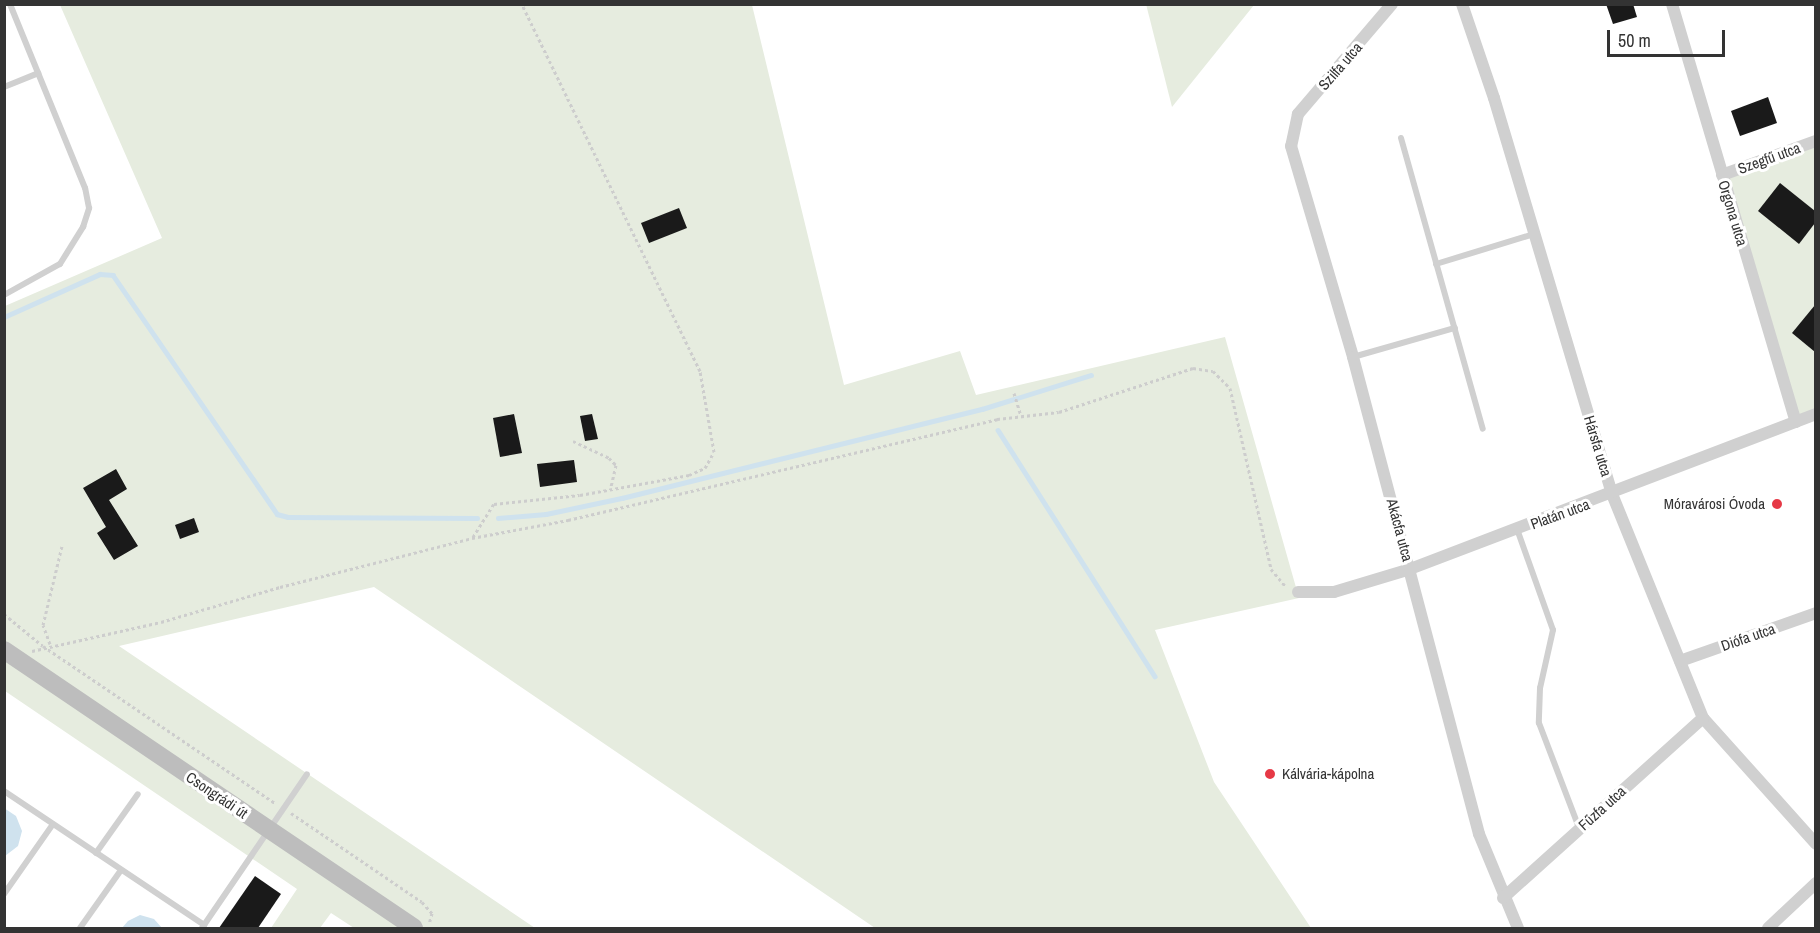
<!DOCTYPE html>
<html>
<head>
<meta charset="utf-8">
<style>
	body { margin:0 }
	#map { position:relative; width:1820px; height:933px; overflow:hidden; background:#fff; font-family:"Archivo Narrow",sans-serif }
	div>[style] { position:absolute }
	[style*='--x'] { left:calc(var(--x)*1px); top:calc(var(--y)*1px); width:calc(var(--w)*1px); rotate:calc(var(--a)*1deg) }
	.green>* { inset:0; background:#e6ecdf }
	.water>* { inset:0; background:#cfe2ee }
	.stream>* { height:4.5px; margin:-2.25px; padding:0 2.25px; transform-origin:2.25px; border-radius:2.25px; background:#cfe2ee }
	.building>* { inset:0; background:#1a1a1a }
	.path>* { height:3px; margin-top:-1.5px; transform-origin:0; background:repeating-linear-gradient(90deg,#cdcdcd 0 3px,transparent 0 6px) }
	.service>* { height:6px; margin:-3px; padding:0 3px; transform-origin:3px; border-radius:3px; background:#d0d0d0 }
	.minor>* { height:12px; margin:-6px; padding:0 6px; transform-origin:6px; border-radius:6px; background:#d0d0d0 }
	.secondary>* { height:18px; margin:-9px; padding:0 9px; transform-origin:9px; border-radius:9px; background:#bdbdbd }
	.dots>* { width:16px; height:16px; translate:-50% -50%; box-sizing:border-box; border:3px solid #fff; border-radius:50% }
	span { translate:-50% -50%; white-space:nowrap; text-align:center; line-height:1.15; -webkit-text-stroke:6px #fff; paint-order:stroke }
	.street-label { font-size:15px; color:#333 }
	.poi-label { font-size:15px; color:#333 }
	.right { translate:-100% -50%; text-align:right }
	.left { translate:0 -50%; text-align:left }
	.frame { position:absolute; inset:0; border:6px solid #333; pointer-events:none }
	.scale { position:absolute; left:1607px; top:30px; width:118px; height:27px; box-sizing:border-box; border:3px solid #333; border-top:0; padding-left:8px; font-size:18px; line-height:21px; white-space:nowrap; color:#333; -webkit-text-stroke:4px #fff; paint-order:stroke }
</style>
</head>
<body>
<div id="map">
	<div class="green">
		<div style="clip-path:polygon(1146px 4px,1254px 4px,1254px 5px,1172px 107px)"></div>
		<div style="clip-path:polygon(60px 5px,752px 5px,844px 385px,960px 351px,976px 395px,1225px 337px,1299px 598px,1155px 630px,1214px 782px,1311px 928px,875px 928px,374px 587px,119px 646px,535px 928px,354px 928px,331px 913px,320px 928px,271px 928px,297px 889px,5px 691px,5px 306px,162px 238px)"></div>
		<div style="clip-path:polygon(1815px 141px,1815px 414px,1796px 422px,1722px 175px)"></div>
	</div>
	<div class="water">
		<div style="clip-path:polygon(4px 808px,16px 816px,22px 831px,18px 846px,5px 856px)"></div>
		<div style="clip-path:polygon(140px 915px,154px 919px,162px 928px,122px 928px,128px 921px)"></div>
	</div>
	<div class="stream">
		<div style="--x:4;--y:317;--w:105;--a:-24.1"></div>
		<div style="--x:100;--y:274;--w:13;--a:4"></div>
		<div style="--x:113;--y:275;--w:290;--a:55.5"></div>
		<div style="--x:277;--y:514;--w:11;--a:15"></div>
		<div style="--x:288;--y:517;--w:189;--a:0.3"></div>
		<div style="--x:998;--y:430;--w:292;--a:57.5"></div>
		<div style="--x:498;--y:518;--w:48;--a:-4.8"></div>
		<div style="--x:546;--y:514;--w:78;--a:-11.9"></div>
		<div style="--x:622;--y:498;--w:371;--a:-13.9"></div>
		<div style="--x:982;--y:409;--w:114;--a:-17.3"></div>
	</div>
	<div class="building">
		<div style="clip-path:polygon(1606px 4px,1633px 4px,1637px 17px,1613px 24px)"></div>
		<div style="clip-path:polygon(1768px 97px,1777px 123px,1740px 136px,1731px 111px)"></div>
		<div style="clip-path:polygon(1780px 183px,1815px 211px,1815px 223px,1799px 244px,1758px 211px)"></div>
		<div style="clip-path:polygon(679px 208px,687px 228px,649px 243px,641px 223px)"></div>
		<div style="clip-path:polygon(1815px 305px,1815px 352px,1792px 333px)"></div>
		<div style="clip-path:polygon(514px 414px,522px 453px,500px 457px,493px 418px)"></div>
		<div style="clip-path:polygon(592px 414px,598px 439px,585px 441px,580px 416px)"></div>
		<div style="clip-path:polygon(574px 460px,577px 482px,540px 487px,537px 464px)"></div>
		<div style="clip-path:polygon(116px 469px,127px 489px,109px 500px,138px 546px,114px 560px,97px 533px,106px 527px,83px 488px)"></div>
		<div style="clip-path:polygon(194px 518px,199px 532px,180px 539px,175px 525px)"></div>
		<div style="clip-path:polygon(255px 876px,281px 894px,258px 928px,219px 928px)"></div>
	</div>
	<div class="path">
		<div style="--x:1014;--y:393;--w:24;--a:73"></div>
		<div style="--x:573;--y:441;--w:40;--a:25"></div>
		<div style="--x:609;--y:458;--w:10;--a:45"></div>
		<div style="--x:616;--y:465;--w:23;--a:103"></div>
		<div style="--x:473;--y:537;--w:39;--a:-58"></div>
		<div style="--x:494;--y:504;--w:86;--a:-6"></div>
		<div style="--x:580;--y:495;--w:111;--a:-10.4"></div>
		<div style="--x:689;--y:475;--w:17;--a:-24"></div>
		<div style="--x:705;--y:468;--w:18;--a:-61"></div>
		<div style="--x:714;--y:452;--w:82;--a:-99.8"></div>
		<div style="--x:700;--y:371;--w:408;--a:-115.9"></div>
		<div style="--x:4;--y:614;--w:50;--a:39.4"></div>
		<div style="--x:43;--y:646;--w:280;--a:34.1"></div>
		<div style="--x:50;--y:644;--w:20;--a:-110"></div>
		<div style="--x:43;--y:625;--w:81;--a:-76.5"></div>
		<div style="--x:32;--y:651;--w:132;--a:-12.7"></div>
		<div style="--x:161;--y:622;--w:124;--a:-16.4"></div>
		<div style="--x:280;--y:587;--w:198;--a:-14.3"></div>
		<div style="--x:472;--y:538;--w:98;--a:-10.6"></div>
		<div style="--x:568;--y:520;--w:441;--a:-13.2"></div>
		<div style="--x:997;--y:419;--w:62;--a:-6.4"></div>
		<div style="--x:1059;--y:412;--w:141;--a:-18.2"></div>
		<div style="--x:1193;--y:368;--w:20;--a:9"></div>
		<div style="--x:1213;--y:371;--w:24;--a:45"></div>
		<div style="--x:1230;--y:388;--w:186;--a:77.2"></div>
		<div style="--x:1271;--y:569;--w:23;--a:50"></div>
		<div style="--x:291;--y:813;--w:158;--a:34.2"></div>
		<div style="--x:422;--y:902;--w:15;--a:48"></div>
		<div style="--x:432;--y:913;--w:11;--a:105"></div>
	</div>
	<div class="service">
		<div style="--x:4;--y:87;--w:37;--a:-22"></div>
		<div style="--x:1401;--y:138;--w:302;--a:74.3"></div>
		<div style="--x:1436;--y:264;--w:102;--a:-17"></div>
		<div style="--x:4;--y:295;--w:64;--a:-29"></div>
		<div style="--x:60;--y:264;--w:44;--a:-58.1"></div>
		<div style="--x:83;--y:227;--w:20;--a:-72"></div>
		<div style="--x:89;--y:208;--w:20;--a:-101"></div>
		<div style="--x:85;--y:188;--w:199;--a:-112.2"></div>
		<div style="--x:1353;--y:357;--w:106;--a:-15.9"></div>
		<div style="--x:1517;--y:529;--w:107;--a:70.4"></div>
		<div style="--x:1553;--y:630;--w:59;--a:102.6"></div>
		<div style="--x:1540;--y:688;--w:35;--a:92"></div>
		<div style="--x:1539;--y:723;--w:112;--a:69.1"></div>
		<div style="--x:4;--y:791;--w:241;--a:33.8"></div>
		<div style="--x:96;--y:853;--w:72;--a:-54.6"></div>
		<div style="--x:4;--y:894;--w:85;--a:-55"></div>
		<div style="--x:80;--y:928;--w:71;--a:-54.7"></div>
		<div style="--x:202;--y:928;--w:186;--a:-55.7"></div>
	</div>
	<div class="minor">
		<div style="--x:1392;--y:4;--w:145;--a:130.5"></div>
		<div style="--x:1298;--y:114;--w:33;--a:102"></div>
		<div style="--x:1291;--y:146;--w:220;--a:73.6"></div>
		<div style="--x:1353;--y:357;--w:493;--a:75.2"></div>
		<div style="--x:1479;--y:834;--w:102;--a:67.5"></div>
		<div style="--x:1462;--y:4;--w:99;--a:71.2"></div>
		<div style="--x:1494;--y:98;--w:413;--a:73.4"></div>
		<div style="--x:1612;--y:494;--w:242;--a:67.9"></div>
		<div style="--x:1703;--y:718;--w:169;--a:48.1"></div>
		<div style="--x:1672;--y:4;--w:436;--a:73.5"></div>
		<div style="--x:1722;--y:175;--w:100;--a:-19.9"></div>
		<div style="--x:1298;--y:592;--w:36;--a:0"></div>
		<div style="--x:1334;--y:592;--w:79;--a:-16.8"></div>
		<div style="--x:1410;--y:569;--w:435;--a:-20.9"></div>
		<div style="--x:1680;--y:661;--w:144;--a:-19.4"></div>
		<div style="--x:1503;--y:898;--w:269;--a:-42"></div>
		<div style="--x:1768;--y:928;--w:66;--a:-43.2"></div>
	</div>
	<div class="secondary">
		<div style="--x:4;--y:650;--w:495;--a:34.1"></div>
	</div>
	<div class="dots">
		<div style="left:1777px;top:504px;background:#e63946"></div>
		<div style="left:1270px;top:774px;background:#e63946"></div>
	</div>
	<div class="street-label">
		<span style="left:1340px;top:66px;rotate:-49deg">Szilfa utca</span>
		<span style="left:1769px;top:158px;rotate:-20deg">Szegfű utca</span>
		<span style="left:1733px;top:213px;rotate:73deg">Orgona utca</span>
		<span style="left:1598px;top:446px;rotate:73deg">Hársfa utca</span>
		<span style="left:1560px;top:514px;rotate:-20deg">Platán utca</span>
		<span style="left:1400px;top:530px;rotate:75deg">Akácfa utca</span>
		<span style="left:1748px;top:637px;rotate:-19deg">Diófa utca</span>
		<span style="left:217px;top:795px;rotate:34deg">Csongrádi út</span>
		<span style="left:1602px;top:808px;rotate:-42deg">Fűzfa utca</span>
	</div>
	<div class="poi-label">
		<span class="right" style="left:1765px;top:504px">Móravárosi Óvoda</span>
		<span class="left" style="left:1282px;top:774px">Kálvária-kápolna</span>
	</div>
	<div class="frame"></div>
	<div class="scale">50 m</div>
</div>
</body>
</html>
